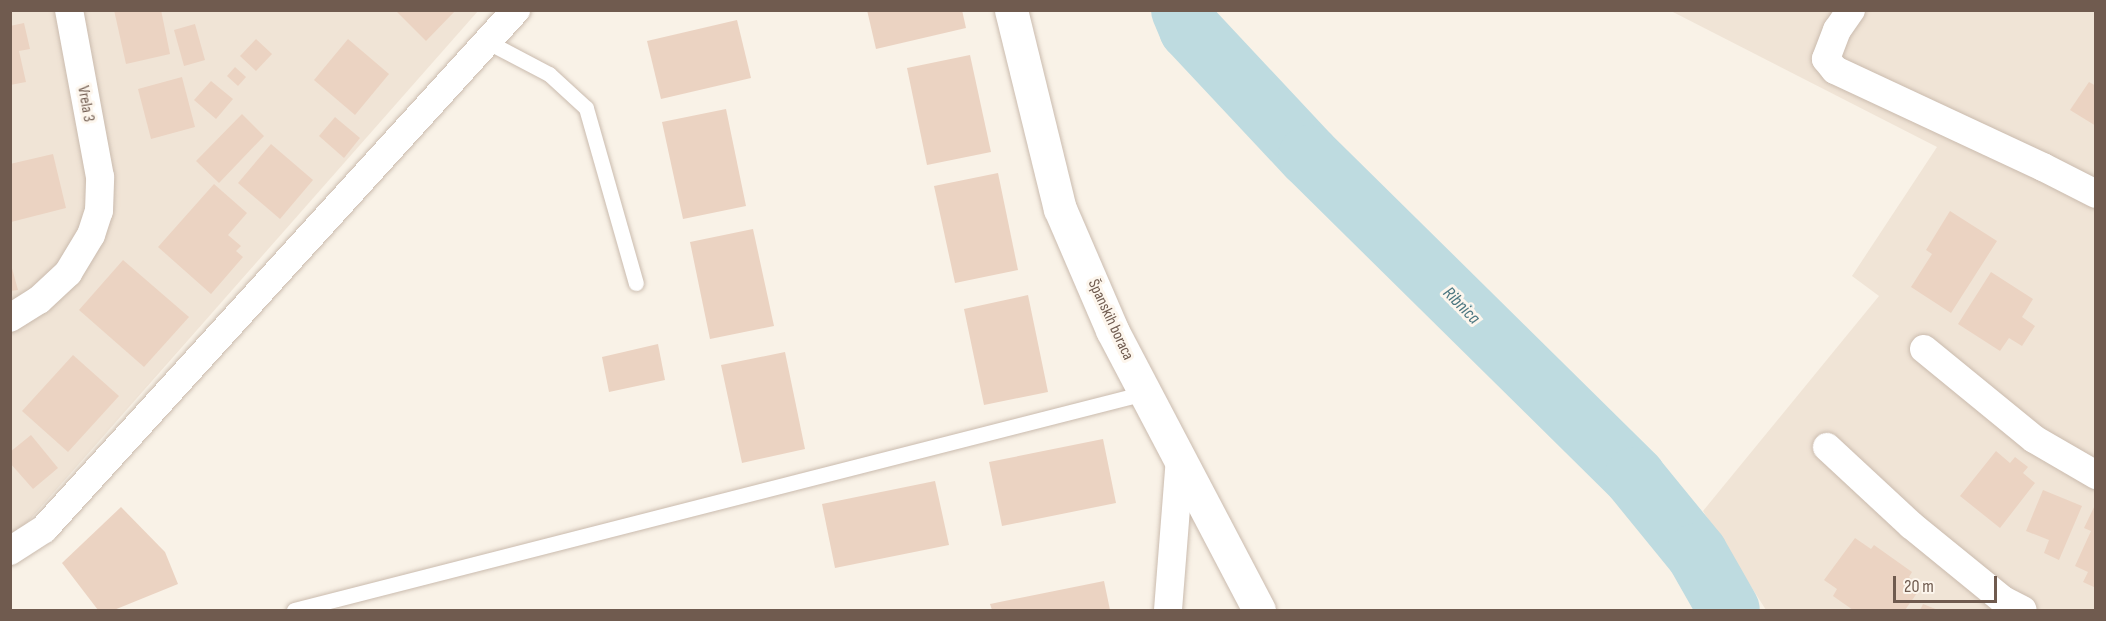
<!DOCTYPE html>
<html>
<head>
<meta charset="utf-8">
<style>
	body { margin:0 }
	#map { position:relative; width:2106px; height:621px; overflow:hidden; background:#f9f2e7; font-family:"Sofia Sans Condensed",sans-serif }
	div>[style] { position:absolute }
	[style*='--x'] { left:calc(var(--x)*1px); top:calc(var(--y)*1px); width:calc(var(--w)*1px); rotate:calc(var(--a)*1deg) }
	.residential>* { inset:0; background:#f0e4d6 }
	.river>* { height:62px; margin:-31px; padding:0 31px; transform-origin:31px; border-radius:31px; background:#bedbe0 }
	.building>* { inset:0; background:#ebd3c2 }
	.roads { filter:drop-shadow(0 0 2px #cabbae) drop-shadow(0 0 2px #cabbae) }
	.lane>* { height:15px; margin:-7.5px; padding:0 7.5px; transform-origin:7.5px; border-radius:7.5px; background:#fff }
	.street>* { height:28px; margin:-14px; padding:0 14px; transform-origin:14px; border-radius:14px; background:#fff }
	.secondary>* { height:33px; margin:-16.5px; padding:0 16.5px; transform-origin:16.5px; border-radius:16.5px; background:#fff }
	span { translate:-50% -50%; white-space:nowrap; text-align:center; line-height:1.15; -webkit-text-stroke:6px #fdf6ed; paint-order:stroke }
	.street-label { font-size:16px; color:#705b4f }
	.water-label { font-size:18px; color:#4c7780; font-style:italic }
	.frame { position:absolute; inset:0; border:12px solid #705b4f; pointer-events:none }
	.scale { position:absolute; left:1893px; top:576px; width:104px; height:27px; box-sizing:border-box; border:3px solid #705b4f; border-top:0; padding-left:8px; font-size:18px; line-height:21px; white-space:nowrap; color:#705b4f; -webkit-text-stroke:4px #fdf6ed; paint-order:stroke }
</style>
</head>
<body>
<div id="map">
	<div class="residential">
		<div style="clip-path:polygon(11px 11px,478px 11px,11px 541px)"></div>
		<div style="clip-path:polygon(1671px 11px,2095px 11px,2095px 610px,1766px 610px,1703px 511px,1879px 296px,1852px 276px,1937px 147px)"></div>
	</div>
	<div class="river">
		<div style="--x:1182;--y:10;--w:21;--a:67"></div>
		<div style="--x:1190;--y:29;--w:174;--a:46.9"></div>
		<div style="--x:1309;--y:156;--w:458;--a:44.6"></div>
		<div style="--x:1635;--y:478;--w:98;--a:50.8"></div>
		<div style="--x:1697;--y:554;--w:64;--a:60.3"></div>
	</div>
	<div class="building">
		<div style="clip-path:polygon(114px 10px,161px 10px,170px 54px,126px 64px)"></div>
		<div style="clip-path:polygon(395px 10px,456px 10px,426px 41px)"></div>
		<div style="clip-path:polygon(867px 10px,962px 10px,966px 28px,876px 49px)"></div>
		<div style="clip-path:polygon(737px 20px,751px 78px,661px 99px,647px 41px)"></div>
		<div style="clip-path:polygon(24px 23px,30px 49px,19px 51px,26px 82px,10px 85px,10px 26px)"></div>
		<div style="clip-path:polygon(195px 24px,205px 60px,184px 66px,174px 30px)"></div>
		<div style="clip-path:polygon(256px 39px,272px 54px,256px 71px,240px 56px)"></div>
		<div style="clip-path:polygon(348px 39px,389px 74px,355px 115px,314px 80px)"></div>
		<div style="clip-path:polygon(970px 55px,991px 152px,927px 165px,907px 68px)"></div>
		<div style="clip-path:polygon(235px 67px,246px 77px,238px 86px,227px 76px)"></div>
		<div style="clip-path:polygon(182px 77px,195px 127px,151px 139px,138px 89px)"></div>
		<div style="clip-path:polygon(211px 81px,233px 99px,216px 119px,194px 100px)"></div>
		<div style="clip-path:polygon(2089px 82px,2096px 86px,2096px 126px,2070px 110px)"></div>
		<div style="clip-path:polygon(726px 109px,746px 206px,683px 219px,662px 122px)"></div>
		<div style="clip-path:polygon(242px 114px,264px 136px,219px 183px,196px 161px)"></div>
		<div style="clip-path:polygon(335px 117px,360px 138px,344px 158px,319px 136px)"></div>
		<div style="clip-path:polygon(271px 144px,313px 180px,280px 219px,238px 183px)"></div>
		<div style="clip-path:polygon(53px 154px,66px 208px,11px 222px,10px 164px)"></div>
		<div style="clip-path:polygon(998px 173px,1018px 270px,955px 283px,934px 186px)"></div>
		<div style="clip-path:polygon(214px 184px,247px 213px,228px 235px,241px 246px,236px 251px,243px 257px,211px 294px,158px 247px)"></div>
		<div style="clip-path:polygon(1950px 211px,1997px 241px,1951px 313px,1911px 287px,1932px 254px,1926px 250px)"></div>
		<div style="clip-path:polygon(753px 229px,774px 326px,710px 339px,690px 242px)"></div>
		<div style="clip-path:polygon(123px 260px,189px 317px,144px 367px,79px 310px)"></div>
		<div style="clip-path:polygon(10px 261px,18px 290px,10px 291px)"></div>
		<div style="clip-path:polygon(1991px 272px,2033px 299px,2022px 317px,2035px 326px,2022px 346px,2009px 338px,2000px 351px,1958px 324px)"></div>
		<div style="clip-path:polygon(1028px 295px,1048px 392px,984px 405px,964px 309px)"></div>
		<div style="clip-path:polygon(658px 344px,665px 380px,609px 392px,602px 357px)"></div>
		<div style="clip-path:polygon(785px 352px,805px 449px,742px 463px,721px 365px)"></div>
		<div style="clip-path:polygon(73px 355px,119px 396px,68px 452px,22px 411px)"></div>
		<div style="clip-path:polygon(31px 435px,58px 468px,33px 489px,10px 463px,10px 452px)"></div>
		<div style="clip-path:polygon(1103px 439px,1116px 503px,1002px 526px,989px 462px)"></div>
		<div style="clip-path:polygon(1996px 451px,2010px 463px,2015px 457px,2028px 467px,2023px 473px,2035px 483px,2000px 528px,1960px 496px)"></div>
		<div style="clip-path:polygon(935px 481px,949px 545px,835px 568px,822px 504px)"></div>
		<div style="clip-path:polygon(2043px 490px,2082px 506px,2059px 560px,2044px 553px,2049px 540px,2026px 531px)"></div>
		<div style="clip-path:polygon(2096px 503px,2096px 588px,2083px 582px,2088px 572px,2075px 566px,2091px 531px,2084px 528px)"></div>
		<div style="clip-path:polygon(121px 507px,165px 552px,178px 584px,114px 610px,98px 610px,62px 563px)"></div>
		<div style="clip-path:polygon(1855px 538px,1871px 549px,1874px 545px,1912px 572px,1909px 577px,1922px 586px,1905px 610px,1853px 610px,1833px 596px,1837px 589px,1824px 580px)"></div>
		<div style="clip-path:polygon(1104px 581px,1110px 610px,992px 610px,990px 604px)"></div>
		<div style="clip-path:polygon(1923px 604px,1938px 610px,1920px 610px)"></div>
	</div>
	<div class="roads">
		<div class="lane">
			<div style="--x:488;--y:42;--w:69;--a:27.7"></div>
			<div style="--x:549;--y:74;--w:50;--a:42.6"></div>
			<div style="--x:586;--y:108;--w:182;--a:74.1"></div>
			<div style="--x:294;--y:610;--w:878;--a:-14.31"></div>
		</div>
		<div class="street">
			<div style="--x:1851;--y:10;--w:24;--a:125"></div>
			<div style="--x:1837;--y:30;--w:31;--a:111"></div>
			<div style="--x:1826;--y:59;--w:14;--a:51"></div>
			<div style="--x:1835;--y:70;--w:230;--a:25"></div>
			<div style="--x:2043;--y:167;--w:59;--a:27"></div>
			<div style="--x:10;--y:318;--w:34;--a:-32"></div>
			<div style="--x:39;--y:300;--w:40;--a:-43"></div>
			<div style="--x:68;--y:273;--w:44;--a:-58.8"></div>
			<div style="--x:91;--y:235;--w:25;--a:-72"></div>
			<div style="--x:99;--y:211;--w:34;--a:-88"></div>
			<div style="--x:100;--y:177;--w:170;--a:-100.5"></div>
			<div style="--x:1924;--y:349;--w:142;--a:39.3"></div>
			<div style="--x:2034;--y:439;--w:72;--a:30.1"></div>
			<div style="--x:1827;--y:447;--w:115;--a:42.9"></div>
			<div style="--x:1911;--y:525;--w:119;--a:39.2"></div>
			<div style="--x:2003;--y:600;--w:22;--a:27"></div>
			<div style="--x:10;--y:551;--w:40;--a:-32.9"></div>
			<div style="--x:44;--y:529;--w:702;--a:-47.72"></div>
			<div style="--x:1168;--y:610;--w:151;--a:-85.5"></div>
		</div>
		<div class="secondary">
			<div style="--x:1011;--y:10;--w:205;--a:76.2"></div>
			<div style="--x:1060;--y:209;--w:132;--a:66.7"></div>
			<div style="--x:1112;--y:330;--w:316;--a:62.3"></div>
		</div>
	</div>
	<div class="street-label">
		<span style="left:85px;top:104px;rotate:80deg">Vrela 3</span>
		<span style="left:1110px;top:320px;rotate:65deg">Španskih boraca</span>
	</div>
	<div class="water-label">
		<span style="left:1461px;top:306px;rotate:45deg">Ribnica</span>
	</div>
	<div class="frame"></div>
	<div class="scale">20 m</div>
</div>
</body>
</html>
